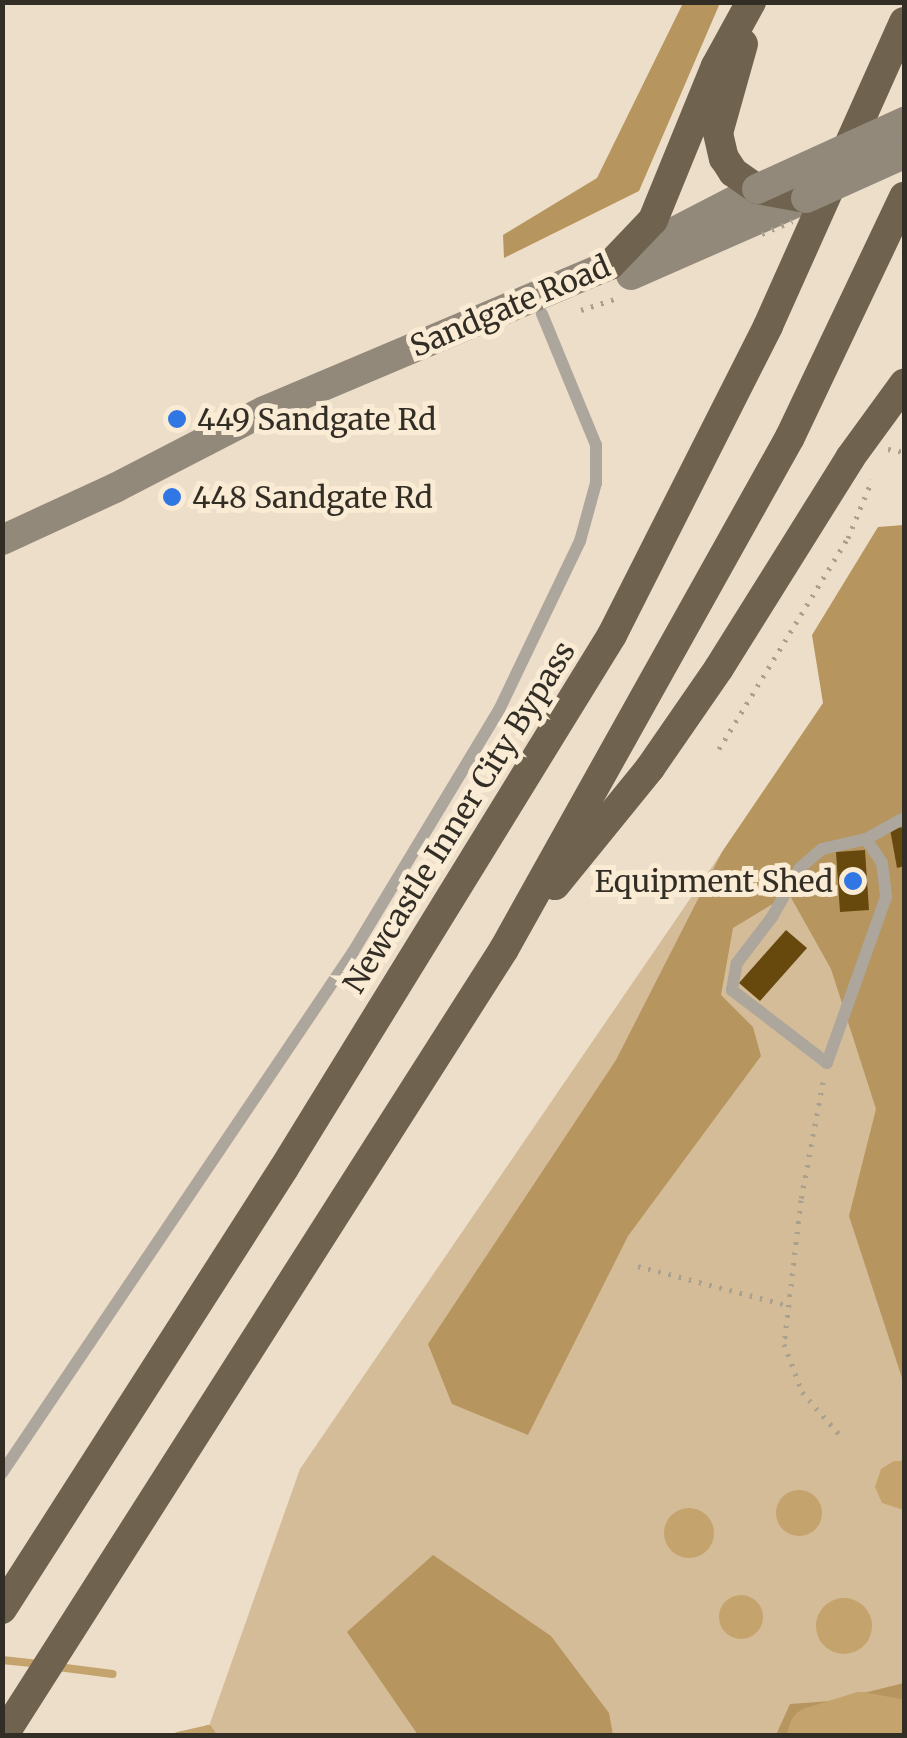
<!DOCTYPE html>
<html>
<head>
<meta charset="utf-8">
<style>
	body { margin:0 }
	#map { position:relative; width:907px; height:1738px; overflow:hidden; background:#ecdec8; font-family:Merriweather,serif }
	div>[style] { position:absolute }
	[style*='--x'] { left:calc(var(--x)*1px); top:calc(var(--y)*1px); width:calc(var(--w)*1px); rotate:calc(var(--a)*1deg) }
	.green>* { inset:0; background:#d4bc98 }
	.forest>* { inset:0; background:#b6955f }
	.water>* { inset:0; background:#c4a36c }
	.round { border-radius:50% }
	.stream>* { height:8px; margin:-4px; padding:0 4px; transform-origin:4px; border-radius:4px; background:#c4a36c }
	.river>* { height:48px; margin:-24px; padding:0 24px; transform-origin:24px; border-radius:24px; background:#c4a36c }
	.building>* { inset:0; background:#67490d }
	.path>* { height:5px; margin-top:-2.5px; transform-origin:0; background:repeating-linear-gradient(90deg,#aaa08e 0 2.5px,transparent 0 10.5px) }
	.service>* { height:12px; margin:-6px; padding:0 6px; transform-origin:6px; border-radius:6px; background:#aca69c }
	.secondary>* { height:30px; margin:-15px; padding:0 15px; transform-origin:15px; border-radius:15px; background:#92897b }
	.motorway>* { height:30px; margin:-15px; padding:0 15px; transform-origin:15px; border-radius:15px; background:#6f6350 }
	.path-bridge>* { height:5px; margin-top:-2.5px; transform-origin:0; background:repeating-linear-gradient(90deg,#aaa08e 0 2.5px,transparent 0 10.5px) }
	.secondary-bridge>* { height:30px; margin:-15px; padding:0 15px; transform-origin:15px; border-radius:15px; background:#92897b }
	.dots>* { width:28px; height:28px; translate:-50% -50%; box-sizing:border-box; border:5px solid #faebd5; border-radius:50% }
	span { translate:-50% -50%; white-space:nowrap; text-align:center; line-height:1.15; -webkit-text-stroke:10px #faebd5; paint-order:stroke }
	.street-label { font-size:30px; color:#332e25 }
	.poi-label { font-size:30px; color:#332e25 }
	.left { translate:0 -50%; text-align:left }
	.right { translate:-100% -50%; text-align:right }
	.frame { position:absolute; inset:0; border:5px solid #332e25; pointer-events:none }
</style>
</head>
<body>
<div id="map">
	<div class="green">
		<div style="clip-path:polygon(904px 693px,904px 1735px,213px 1736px,208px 1729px,300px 1469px,824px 703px)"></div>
	</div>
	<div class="forest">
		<div style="clip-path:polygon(683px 3px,720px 3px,639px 191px,504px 258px,503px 235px,597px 178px)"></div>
		<div style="clip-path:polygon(904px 525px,904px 1384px,849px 1216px,876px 1109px,831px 969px,789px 894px,733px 928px,721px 995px,753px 1027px,761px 1056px,628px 1236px,528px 1435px,452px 1404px,428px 1344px,616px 1060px,722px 852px,823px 703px,812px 635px,878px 527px)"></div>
		<div style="clip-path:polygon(433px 1555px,551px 1636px,609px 1713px,613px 1735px,418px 1735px,347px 1632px)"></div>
		<div style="clip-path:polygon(904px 1683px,904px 1735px,776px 1735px,790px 1704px,831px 1701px)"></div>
	</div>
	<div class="water">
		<div style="clip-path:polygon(894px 1461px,904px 1461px,904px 1510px,882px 1503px,875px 1487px,881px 1469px)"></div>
		<div class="round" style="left:776px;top:1490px;width:46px;height:46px"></div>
		<div class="round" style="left:664px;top:1508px;width:50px;height:50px"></div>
		<div class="round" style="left:719px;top:1595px;width:44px;height:44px"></div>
		<div class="round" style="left:816px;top:1598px;width:56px;height:56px"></div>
	</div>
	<div class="stream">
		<div style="--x:2;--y:1660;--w:37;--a:6"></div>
		<div style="--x:58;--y:1667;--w:55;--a:7.3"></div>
		<div style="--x:178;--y:1736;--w:31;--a:-13"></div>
		<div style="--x:208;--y:1729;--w:9;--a:54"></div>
	</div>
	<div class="river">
		<div style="--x:811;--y:1736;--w:5;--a:-68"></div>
		<div style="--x:813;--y:1731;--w:50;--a:-17.4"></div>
		<div style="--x:861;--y:1716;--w:44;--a:10.5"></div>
	</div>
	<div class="building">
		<div style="clip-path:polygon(904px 827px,904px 866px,897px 868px,890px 829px)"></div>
		<div style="clip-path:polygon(865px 850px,869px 910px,840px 912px,836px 852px)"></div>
		<div style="clip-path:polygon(786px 930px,807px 948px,760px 1001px,739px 983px)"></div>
	</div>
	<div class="path">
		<div style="--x:581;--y:310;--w:38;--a:-18"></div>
		<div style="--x:888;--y:449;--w:16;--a:11"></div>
		<div style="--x:719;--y:749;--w:247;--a:-58.6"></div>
		<div style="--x:848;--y:538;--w:63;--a:-67.5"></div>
		<div style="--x:823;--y:1082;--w:120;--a:100.6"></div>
		<div style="--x:801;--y:1200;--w:145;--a:96.7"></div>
		<div style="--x:784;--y:1344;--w:51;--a:69.4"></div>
		<div style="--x:802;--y:1392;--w:56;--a:48.6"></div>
		<div style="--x:638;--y:1266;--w:158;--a:14.7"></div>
	</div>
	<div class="service">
		<div style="--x:866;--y:839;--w:29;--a:56"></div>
		<div style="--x:882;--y:863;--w:34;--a:83"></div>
		<div style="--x:886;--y:897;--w:176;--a:109.6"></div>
		<div style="--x:827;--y:1063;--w:120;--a:-142.5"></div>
		<div style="--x:732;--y:990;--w:27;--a:-80"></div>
		<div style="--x:737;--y:963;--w:58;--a:-52.7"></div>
		<div style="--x:772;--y:917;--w:56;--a:-60.3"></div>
		<div style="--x:800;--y:868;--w:29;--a:-41"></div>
		<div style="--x:822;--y:849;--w:45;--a:-12.8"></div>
		<div style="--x:866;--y:839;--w:43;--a:-28.9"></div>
		<div style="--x:2;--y:1473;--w:628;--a:-56.03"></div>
		<div style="--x:353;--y:952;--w:283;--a:-58.9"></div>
		<div style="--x:499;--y:710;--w:187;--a:-64.4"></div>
		<div style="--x:580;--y:541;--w:60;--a:-74.6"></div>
		<div style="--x:596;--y:483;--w:38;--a:-90"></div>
		<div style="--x:596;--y:445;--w:142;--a:-112.4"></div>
	</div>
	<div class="secondary">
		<div style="--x:631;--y:275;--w:191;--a:-23.7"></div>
		<div style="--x:2;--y:540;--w:124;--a:-24.7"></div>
		<div style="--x:115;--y:488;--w:168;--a:-27.3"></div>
		<div style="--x:264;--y:411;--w:376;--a:-22.9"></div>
		<div style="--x:610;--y:265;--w:165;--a:-27.3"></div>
	</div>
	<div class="motorway">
		<div style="--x:743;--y:44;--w:92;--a:105.7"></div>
		<div style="--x:718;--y:133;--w:26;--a:77"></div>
		<div style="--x:724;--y:158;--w:17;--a:57"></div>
		<div style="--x:733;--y:172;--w:29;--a:35"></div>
		<div style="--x:757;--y:189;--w:50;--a:10.4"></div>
		<div style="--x:610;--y:265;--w:62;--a:-46.3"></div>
		<div style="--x:653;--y:220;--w:166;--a:-67.8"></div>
		<div style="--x:716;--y:66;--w:73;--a:-61.3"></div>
		<div style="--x:555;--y:885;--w:151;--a:-50.9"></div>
		<div style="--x:650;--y:768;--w:121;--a:-55.4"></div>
		<div style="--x:719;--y:668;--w:248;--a:-58"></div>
		<div style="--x:850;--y:458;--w:92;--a:-53.9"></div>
		<div style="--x:2;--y:1609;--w:523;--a:-57.4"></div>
		<div style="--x:284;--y:1168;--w:626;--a:-58.39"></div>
		<div style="--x:612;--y:635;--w:346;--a:-63.2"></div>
		<div style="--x:768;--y:326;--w:333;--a:-65.9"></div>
		<div style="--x:3;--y:1736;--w:933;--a:-57.52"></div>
		<div style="--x:504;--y:949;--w:586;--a:-60.81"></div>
		<div style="--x:790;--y:437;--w:266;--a:-64.6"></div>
	</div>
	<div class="path-bridge">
		<div style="--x:762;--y:234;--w:33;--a:-23"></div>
	</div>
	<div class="secondary-bridge">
		<div style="--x:757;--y:189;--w:162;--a:-24.5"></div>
		<div style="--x:806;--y:198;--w:107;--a:-24.2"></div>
	</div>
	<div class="dots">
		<div style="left:177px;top:419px;background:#3077e4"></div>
		<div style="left:172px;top:497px;background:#3077e4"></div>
		<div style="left:853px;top:881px;background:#3077e4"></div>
	</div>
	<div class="street-label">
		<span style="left:510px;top:306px;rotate:-23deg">Sandgate Road</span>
		<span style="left:459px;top:817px;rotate:-58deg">Newcastle Inner City Bypass</span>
	</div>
	<div class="poi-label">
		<span class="left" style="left:197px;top:419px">449 Sandgate Rd</span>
		<span class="left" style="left:192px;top:497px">448 Sandgate Rd</span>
		<span class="right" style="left:833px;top:881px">Equipment Shed</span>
	</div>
	<div class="frame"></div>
</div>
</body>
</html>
